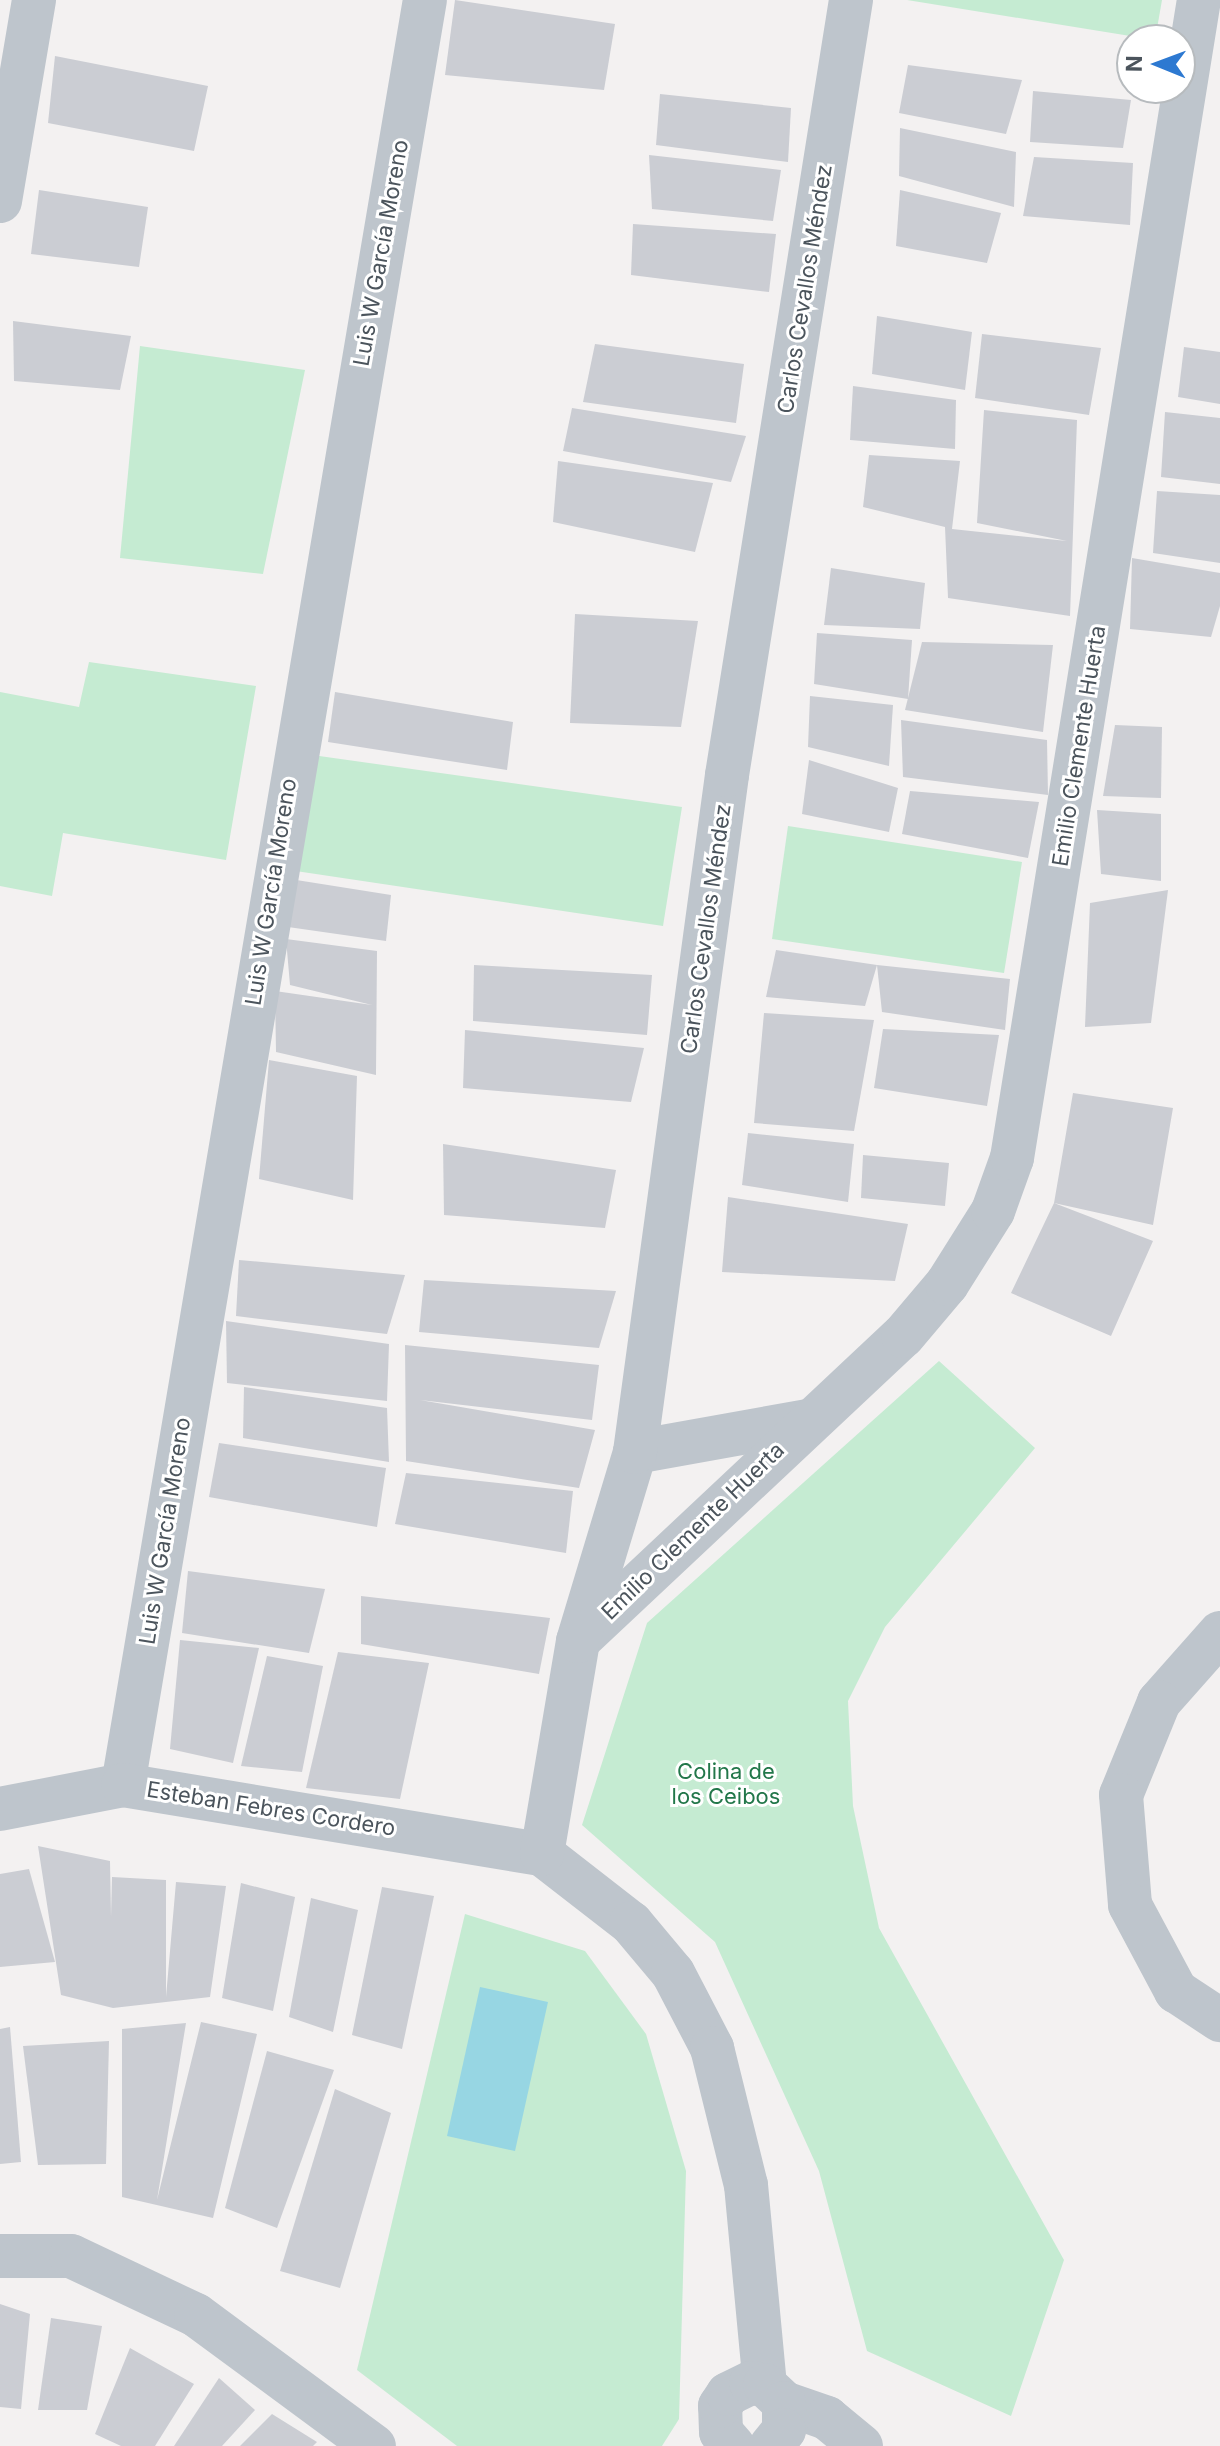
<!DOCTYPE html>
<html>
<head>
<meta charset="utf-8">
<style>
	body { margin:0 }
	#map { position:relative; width:1220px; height:2446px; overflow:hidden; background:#f3f1f1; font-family:Inter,sans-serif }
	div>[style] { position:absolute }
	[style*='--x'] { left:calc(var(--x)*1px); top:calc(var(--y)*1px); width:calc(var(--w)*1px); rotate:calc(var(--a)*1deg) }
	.green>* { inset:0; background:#c5ebd2 }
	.water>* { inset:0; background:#97d6e3 }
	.building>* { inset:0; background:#cbcdd3 }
	.street>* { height:44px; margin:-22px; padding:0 22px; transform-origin:22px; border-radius:22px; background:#bec5cc }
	span { translate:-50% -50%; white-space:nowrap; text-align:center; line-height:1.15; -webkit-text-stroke:6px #fff; paint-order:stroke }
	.street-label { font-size:22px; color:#4b545c }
	.park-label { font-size:22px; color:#22774a }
	.north { position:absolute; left:1116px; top:24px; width:80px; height:80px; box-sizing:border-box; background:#fff; border:2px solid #b7bbbe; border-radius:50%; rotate:271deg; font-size:22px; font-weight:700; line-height:32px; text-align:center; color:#4b545c }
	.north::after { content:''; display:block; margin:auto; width:28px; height:36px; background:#2d79d1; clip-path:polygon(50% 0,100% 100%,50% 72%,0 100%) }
</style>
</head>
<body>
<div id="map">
	<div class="green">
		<div style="clip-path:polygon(907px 0,1162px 0,1155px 40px)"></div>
		<div style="clip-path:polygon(140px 346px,305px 370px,263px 574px,120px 558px)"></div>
		<div style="clip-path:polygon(89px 662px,256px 686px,226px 860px,63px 833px,52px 896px,0 886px,0 692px,79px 707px)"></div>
		<div style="clip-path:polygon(305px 754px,682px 807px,663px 926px,289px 870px)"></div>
		<div style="clip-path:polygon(788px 826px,1022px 862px,1004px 973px,772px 939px)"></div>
		<div style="clip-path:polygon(939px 1361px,1035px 1448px,885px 1627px,848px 1701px,853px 1806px,879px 1928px,1064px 2260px,1011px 2416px,867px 2351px,819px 2171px,715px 1942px,582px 1825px,647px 1623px)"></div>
		<div style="clip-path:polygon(465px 1914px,585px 1951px,646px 2034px,686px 2171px,679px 2419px,662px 2446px,457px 2446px,357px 2370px)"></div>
	</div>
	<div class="water">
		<div style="clip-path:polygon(480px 1987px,548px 2002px,515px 2151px,447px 2136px)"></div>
	</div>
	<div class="building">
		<div style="clip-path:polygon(455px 0,615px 24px,604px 90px,445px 75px)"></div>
		<div style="clip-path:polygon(55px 56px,208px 86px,194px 151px,48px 123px)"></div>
		<div style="clip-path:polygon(908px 65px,1022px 80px,1006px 134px,899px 113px)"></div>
		<div style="clip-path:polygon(1033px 91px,1131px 100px,1123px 148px,1030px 142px)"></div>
		<div style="clip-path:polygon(660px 94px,791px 108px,788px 162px,656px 145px)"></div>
		<div style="clip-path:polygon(900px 128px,1016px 152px,1014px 207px,899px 176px)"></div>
		<div style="clip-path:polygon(649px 155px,781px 170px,773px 221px,652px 209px)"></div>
		<div style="clip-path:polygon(1034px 157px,1133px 163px,1130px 225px,1023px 216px)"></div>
		<div style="clip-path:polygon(39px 190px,148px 207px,139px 267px,31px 254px)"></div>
		<div style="clip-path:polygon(900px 190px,1001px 213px,987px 263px,896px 246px)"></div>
		<div style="clip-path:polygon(633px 224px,776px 234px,769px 292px,631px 275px)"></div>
		<div style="clip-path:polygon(877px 316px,972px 332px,965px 390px,872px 374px)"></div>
		<div style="clip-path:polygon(13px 321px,131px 336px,120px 390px,14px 381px)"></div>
		<div style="clip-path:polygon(982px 334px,1101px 348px,1089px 415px,975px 398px)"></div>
		<div style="clip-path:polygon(595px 344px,744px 364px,736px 423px,583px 402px)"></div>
		<div style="clip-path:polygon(1184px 347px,1220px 352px,1220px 404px,1178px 397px)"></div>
		<div style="clip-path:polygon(853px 386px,956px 400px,955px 449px,850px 440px)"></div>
		<div style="clip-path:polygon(572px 408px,746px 436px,731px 482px,563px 451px)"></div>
		<div style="clip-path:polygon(984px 410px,1077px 420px,1070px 616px,948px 598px,945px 527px,863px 507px,869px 455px,960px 461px,952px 529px,1067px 541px,977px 523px)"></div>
		<div style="clip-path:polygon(1165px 412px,1220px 418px,1220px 484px,1161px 477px)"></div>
		<div style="clip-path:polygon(558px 461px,713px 483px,695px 552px,553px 522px)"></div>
		<div style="clip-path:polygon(1157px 491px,1220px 495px,1220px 563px,1153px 553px)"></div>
		<div style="clip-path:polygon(1132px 558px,1220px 573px,1220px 606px,1211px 637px,1130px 629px)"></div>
		<div style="clip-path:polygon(831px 568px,925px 583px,920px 629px,824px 625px)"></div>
		<div style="clip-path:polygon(575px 614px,698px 621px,681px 727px,570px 723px)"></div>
		<div style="clip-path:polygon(817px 633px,912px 640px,908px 699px,814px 684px)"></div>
		<div style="clip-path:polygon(922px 642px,1053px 645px,1043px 732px,905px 710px)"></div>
		<div style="clip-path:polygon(335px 692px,513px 722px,507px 770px,328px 742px)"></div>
		<div style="clip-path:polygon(810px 696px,893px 705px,889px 766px,808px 747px)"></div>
		<div style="clip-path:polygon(901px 720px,1047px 740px,1048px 795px,903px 777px)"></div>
		<div style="clip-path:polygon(1115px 725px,1162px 727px,1161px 798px,1103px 796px)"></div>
		<div style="clip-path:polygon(809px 760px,898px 788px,889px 832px,802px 814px)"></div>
		<div style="clip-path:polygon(910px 791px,1039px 802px,1028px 858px,902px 834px)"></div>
		<div style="clip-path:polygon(1097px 810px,1161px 814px,1161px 881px,1101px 874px)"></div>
		<div style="clip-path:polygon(290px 879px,391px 895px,386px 941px,288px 927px)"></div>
		<div style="clip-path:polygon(1168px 890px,1151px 1023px,1085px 1027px,1090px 903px)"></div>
		<div style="clip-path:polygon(286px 939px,377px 951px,376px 1075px,276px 1052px,275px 991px,372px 1005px,290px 985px)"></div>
		<div style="clip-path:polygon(776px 950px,877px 965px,865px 1006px,766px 997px)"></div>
		<div style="clip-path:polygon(474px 965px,652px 975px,647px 1035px,473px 1021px)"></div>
		<div style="clip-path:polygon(877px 965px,1010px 979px,1005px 1030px,882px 1012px)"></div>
		<div style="clip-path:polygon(764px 1013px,874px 1020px,854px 1131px,754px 1123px)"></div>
		<div style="clip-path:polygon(883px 1029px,999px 1035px,987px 1106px,874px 1088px)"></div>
		<div style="clip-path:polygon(465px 1030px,644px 1048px,631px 1102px,463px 1088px)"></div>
		<div style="clip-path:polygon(269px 1060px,357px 1076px,353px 1200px,259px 1179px)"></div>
		<div style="clip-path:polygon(1073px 1093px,1173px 1108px,1153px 1225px,1054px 1203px,1153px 1241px,1111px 1336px,1011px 1293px,1054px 1203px)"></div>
		<div style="clip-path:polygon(748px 1133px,854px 1144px,848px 1202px,742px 1185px)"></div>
		<div style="clip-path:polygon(443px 1144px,616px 1170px,605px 1228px,444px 1215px)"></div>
		<div style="clip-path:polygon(863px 1155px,949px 1163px,945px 1206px,861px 1198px)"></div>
		<div style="clip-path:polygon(728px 1197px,908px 1224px,895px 1281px,722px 1272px)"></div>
		<div style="clip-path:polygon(239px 1260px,405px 1275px,387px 1334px,236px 1316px)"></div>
		<div style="clip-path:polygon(424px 1280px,616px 1291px,599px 1348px,419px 1332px)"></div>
		<div style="clip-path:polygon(226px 1321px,389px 1344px,387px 1401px,227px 1383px)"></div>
		<div style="clip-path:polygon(405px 1345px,599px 1365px,592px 1420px,420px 1400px,595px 1430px,579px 1488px,406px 1461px)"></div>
		<div style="clip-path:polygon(244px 1387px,387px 1408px,389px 1462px,243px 1438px)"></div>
		<div style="clip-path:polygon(219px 1443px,386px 1468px,377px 1527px,209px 1497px)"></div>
		<div style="clip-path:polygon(406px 1473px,573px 1491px,566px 1553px,395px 1524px)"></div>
		<div style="clip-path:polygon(188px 1571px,325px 1589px,309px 1653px,182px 1633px)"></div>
		<div style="clip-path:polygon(361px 1596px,550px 1618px,539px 1674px,361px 1644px)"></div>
		<div style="clip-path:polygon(180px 1640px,259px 1648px,233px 1763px,170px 1749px)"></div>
		<div style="clip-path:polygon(338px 1652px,429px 1663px,400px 1799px,306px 1788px)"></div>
		<div style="clip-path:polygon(267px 1656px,323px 1666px,302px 1772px,241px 1766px)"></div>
		<div style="clip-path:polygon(38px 1846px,110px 1861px,111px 1917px,112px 1877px,166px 1880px,166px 1997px,176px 1882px,226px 1886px,210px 1997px,113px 2008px,61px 1995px)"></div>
		<div style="clip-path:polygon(29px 1869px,55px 1962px,0 1967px,0 1874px)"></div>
		<div style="clip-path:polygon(241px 1883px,295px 1897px,273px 2011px,222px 1998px)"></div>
		<div style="clip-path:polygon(382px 1887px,434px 1896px,402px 2049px,352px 2035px)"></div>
		<div style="clip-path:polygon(311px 1898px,358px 1910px,333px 2032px,289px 2017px)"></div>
		<div style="clip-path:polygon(201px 2022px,257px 2034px,213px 2218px,122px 2197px,122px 2029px,186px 2023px,157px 2200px)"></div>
		<div style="clip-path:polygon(10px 2027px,21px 2162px,0 2164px,0 2029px)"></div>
		<div style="clip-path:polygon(109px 2041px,106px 2164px,38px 2165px,23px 2046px)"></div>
		<div style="clip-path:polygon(267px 2051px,334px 2070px,277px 2228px,225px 2208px)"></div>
		<div style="clip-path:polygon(335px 2089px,391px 2113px,340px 2288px,280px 2271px)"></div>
		<div style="clip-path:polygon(0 2304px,30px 2314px,21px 2409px,0 2407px)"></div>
		<div style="clip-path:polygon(51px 2318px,102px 2326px,87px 2410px,38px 2410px)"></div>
		<div style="clip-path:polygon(130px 2348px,194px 2384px,155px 2446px,121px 2446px,95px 2434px)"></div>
		<div style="clip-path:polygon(219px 2378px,255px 2410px,222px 2446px,174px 2446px)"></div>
		<div style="clip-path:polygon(272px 2414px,317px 2442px,313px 2446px,240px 2446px)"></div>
	</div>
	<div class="street">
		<div style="--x:0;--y:201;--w:204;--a:-80.4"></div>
		<div style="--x:635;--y:1452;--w:176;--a:-10.2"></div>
		<div style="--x:1220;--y:1633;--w:92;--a:131.5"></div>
		<div style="--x:1159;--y:1702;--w:100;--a:112.2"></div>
		<div style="--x:1121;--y:1795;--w:110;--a:85.3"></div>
		<div style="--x:1130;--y:1905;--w:98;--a:61.9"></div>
		<div style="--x:1176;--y:1991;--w:53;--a:33.4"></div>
		<div style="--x:581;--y:1638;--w:441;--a:-43.2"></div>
		<div style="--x:903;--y:1336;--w:68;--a:-49.8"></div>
		<div style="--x:947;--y:1284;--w:86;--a:-57.8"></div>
		<div style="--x:993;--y:1211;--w:56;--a:-70.3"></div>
		<div style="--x:1012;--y:1158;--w:1173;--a:-80.83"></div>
		<div style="--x:123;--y:1785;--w:1810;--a:-80.4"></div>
		<div style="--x:0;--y:1809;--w:125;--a:-11"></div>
		<div style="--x:123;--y:1785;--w:425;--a:9.4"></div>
		<div style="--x:542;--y:1854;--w:113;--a:37.8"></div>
		<div style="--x:631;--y:1923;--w:65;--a:50"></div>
		<div style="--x:673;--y:1973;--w:85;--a:62.5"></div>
		<div style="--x:712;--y:2048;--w:141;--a:76.1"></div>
		<div style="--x:746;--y:2185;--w:201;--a:84.6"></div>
		<div style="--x:542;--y:1854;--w:216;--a:-80.4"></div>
		<div style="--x:578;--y:1641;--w:197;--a:-73.2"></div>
		<div style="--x:635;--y:1452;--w:683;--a:-82.26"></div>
		<div style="--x:727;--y:775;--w:785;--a:-80.91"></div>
		<div style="--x:0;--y:2256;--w:71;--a:0"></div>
		<div style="--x:71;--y:2256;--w:138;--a:25.3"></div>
		<div style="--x:196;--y:2315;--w:221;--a:36.4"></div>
		<div style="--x:784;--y:2403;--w:46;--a:19.2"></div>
		<div style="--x:827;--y:2418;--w:44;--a:39.5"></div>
		<div style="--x:733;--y:2446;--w:18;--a:-131"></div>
		<div style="--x:721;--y:2432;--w:26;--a:-92"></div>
		<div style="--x:720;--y:2406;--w:14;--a:-56"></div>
		<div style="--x:728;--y:2394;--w:25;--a:-26"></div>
		<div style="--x:751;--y:2383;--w:14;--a:8"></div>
		<div style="--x:765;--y:2385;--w:26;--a:43"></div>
		<div style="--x:784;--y:2403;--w:27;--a:90"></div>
		<div style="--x:784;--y:2430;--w:21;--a:129"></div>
	</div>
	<div class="street-label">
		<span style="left:381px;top:253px;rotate:-80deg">Luis W García Moreno</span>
		<span style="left:805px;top:289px;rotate:-81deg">Carlos Cevallos Méndez</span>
		<span style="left:1079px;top:746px;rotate:-81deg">Emilio Clemente Huerta</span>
		<span style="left:271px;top:892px;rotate:-81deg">Luis W García Moreno</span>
		<span style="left:706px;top:929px;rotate:-82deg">Carlos Cevallos Méndez</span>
		<span style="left:165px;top:1531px;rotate:-81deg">Luis W García Moreno</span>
		<span style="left:693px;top:1531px;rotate:-44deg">Emilio Clemente Huerta</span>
		<span style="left:271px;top:1809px;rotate:9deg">Esteban Febres Cordero</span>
	</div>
	<div class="park-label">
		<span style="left:726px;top:1784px">Colina de<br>los Ceibos</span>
	</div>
	<div class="north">N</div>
</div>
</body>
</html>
